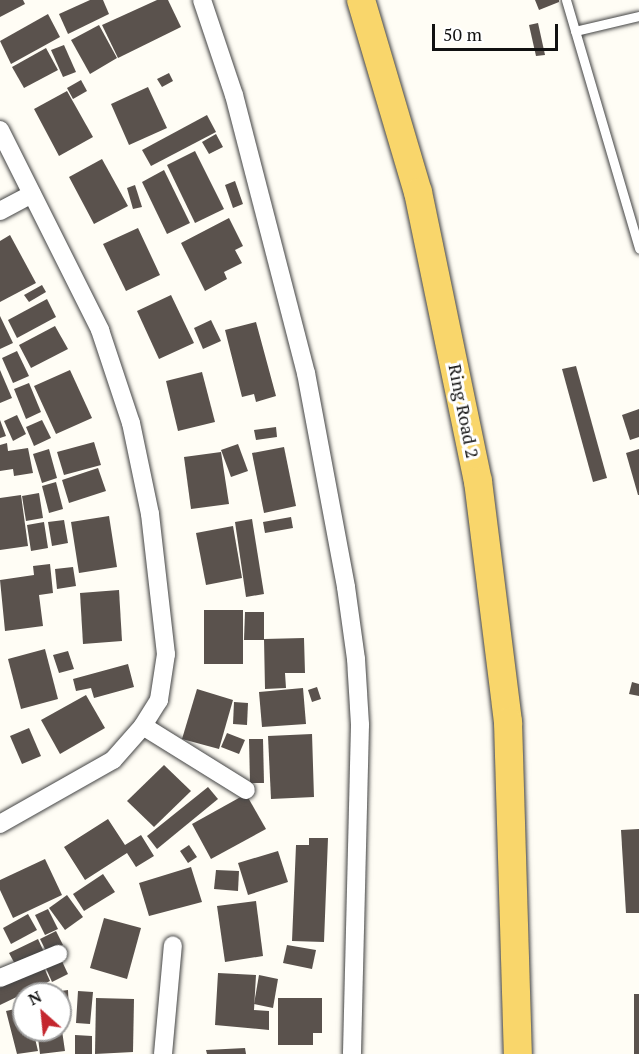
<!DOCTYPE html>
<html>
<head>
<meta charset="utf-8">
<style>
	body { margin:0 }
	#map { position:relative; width:639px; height:1054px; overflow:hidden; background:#fffdf5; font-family:"PT Serif",serif }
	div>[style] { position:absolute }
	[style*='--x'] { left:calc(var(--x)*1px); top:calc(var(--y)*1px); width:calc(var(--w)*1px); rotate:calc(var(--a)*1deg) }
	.building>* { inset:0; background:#5a524d }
	.roads { filter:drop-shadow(0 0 2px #444) drop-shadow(0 0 2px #444) }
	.service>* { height:9px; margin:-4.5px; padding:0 4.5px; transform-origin:4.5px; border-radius:4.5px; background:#fff }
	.minor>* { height:18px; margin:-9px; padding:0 9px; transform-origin:9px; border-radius:9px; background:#fff }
	.primary>* { height:28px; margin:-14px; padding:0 14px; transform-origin:14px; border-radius:14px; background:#f9d66b }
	span { translate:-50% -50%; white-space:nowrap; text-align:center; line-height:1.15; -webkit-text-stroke:6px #fff; paint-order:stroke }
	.street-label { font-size:18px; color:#111 }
	.north { position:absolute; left:12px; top:982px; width:60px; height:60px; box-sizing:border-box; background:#fff; border:2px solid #a0a0a0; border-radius:50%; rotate:333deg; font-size:16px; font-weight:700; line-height:24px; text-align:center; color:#111 }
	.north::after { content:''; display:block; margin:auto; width:21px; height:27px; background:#c4262e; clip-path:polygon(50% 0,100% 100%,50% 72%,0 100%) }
	.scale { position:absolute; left:432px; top:24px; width:126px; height:27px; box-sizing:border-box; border:3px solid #111; border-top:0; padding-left:8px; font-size:18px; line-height:21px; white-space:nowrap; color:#111; -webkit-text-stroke:4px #fff; paint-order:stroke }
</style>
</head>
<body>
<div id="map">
	<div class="building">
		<div style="clip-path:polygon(0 0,23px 0,25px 4px,0 17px)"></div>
		<div style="clip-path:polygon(90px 0,103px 0,109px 14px,68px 34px,59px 14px)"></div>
		<div style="clip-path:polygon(157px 0,168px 0,181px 27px,118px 58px,102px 25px)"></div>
		<div style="clip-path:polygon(535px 0,559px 0,559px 2px,539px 10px)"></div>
		<div style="clip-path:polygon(48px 14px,60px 37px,11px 64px,0 41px)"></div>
		<div style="clip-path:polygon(538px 23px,545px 55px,536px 56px,529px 25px)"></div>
		<div style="clip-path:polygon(99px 25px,117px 58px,90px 74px,71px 40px)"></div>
		<div style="clip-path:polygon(64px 45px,76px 72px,63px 77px,51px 50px)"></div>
		<div style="clip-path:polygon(46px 48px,58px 70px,24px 88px,12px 67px)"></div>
		<div style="clip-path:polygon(169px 73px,173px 81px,162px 87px,157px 79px)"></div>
		<div style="clip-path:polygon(81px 80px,87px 91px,73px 99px,67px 88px)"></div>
		<div style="clip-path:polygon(148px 87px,167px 128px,129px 145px,111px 104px)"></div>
		<div style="clip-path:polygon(67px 91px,93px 137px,59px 156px,34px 109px)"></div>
		<div style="clip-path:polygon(207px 115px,216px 132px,151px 166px,142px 150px)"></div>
		<div style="clip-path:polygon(216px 134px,223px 147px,209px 154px,202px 142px)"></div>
		<div style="clip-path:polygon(195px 151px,224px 209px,195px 223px,167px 165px)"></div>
		<div style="clip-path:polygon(102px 159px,128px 206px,94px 224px,69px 177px)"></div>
		<div style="clip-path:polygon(164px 170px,190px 223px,167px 234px,142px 182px)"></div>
		<div style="clip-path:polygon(235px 181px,243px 204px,233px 208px,225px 185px)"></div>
		<div style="clip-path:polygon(135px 185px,142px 207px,133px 209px,127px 188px)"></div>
		<div style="clip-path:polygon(229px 218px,243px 246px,235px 250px,242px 263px,224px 272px,227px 279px,205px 291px,181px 243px)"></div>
		<div style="clip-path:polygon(138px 228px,160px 275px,126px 291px,103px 244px)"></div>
		<div style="clip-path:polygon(10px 235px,36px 283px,0 302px,0 241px)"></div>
		<div style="clip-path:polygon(42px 285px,46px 292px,29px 302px,24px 295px)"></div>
		<div style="clip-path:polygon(171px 295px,194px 343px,159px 359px,137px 311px)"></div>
		<div style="clip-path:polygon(47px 299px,56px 317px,17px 338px,8px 320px)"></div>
		<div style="clip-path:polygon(0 316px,13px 343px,0 349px)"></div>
		<div style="clip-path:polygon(211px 320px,221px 341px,203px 349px,194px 328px)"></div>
		<div style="clip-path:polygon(256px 322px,276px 396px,256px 402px,254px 394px,242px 397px,225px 330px)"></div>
		<div style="clip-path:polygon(55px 326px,68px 349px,31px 368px,19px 345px)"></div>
		<div style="clip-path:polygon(17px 351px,29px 376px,13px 383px,2px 358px)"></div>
		<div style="clip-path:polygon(576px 366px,607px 478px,593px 482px,562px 369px)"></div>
		<div style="clip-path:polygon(0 370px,12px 398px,0 403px)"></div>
		<div style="clip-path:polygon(70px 370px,92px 418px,56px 434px,34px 386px)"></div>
		<div style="clip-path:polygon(202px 372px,215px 422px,178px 431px,166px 381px)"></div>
		<div style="clip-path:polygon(29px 383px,41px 412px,26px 419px,14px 389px)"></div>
		<div style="clip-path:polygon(639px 409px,639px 437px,630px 440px,622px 415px)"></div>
		<div style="clip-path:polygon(17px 415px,26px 434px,13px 441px,4px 421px)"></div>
		<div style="clip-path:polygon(0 420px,6px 436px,0 438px)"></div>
		<div style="clip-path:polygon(42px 420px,51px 438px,34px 446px,26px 427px)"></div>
		<div style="clip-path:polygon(276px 427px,277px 437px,256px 440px,254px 430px)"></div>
		<div style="clip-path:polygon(94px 442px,101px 465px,64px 475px,57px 452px)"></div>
		<div style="clip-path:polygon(7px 443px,8px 451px,28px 448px,33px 473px,14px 476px,13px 469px,0 471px,0 445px)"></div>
		<div style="clip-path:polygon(238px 444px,248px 471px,231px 477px,221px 450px)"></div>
		<div style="clip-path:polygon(284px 447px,296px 506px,264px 513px,252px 453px)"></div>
		<div style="clip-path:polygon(49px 449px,57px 478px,42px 483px,33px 454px)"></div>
		<div style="clip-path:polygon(639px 449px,639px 495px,638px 495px,626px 453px)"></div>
		<div style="clip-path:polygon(221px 452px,229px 504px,191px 509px,184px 457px)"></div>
		<div style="clip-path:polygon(98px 468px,106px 491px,69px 503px,62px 480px)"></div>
		<div style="clip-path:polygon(56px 482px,63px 509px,49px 513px,42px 486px)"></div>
		<div style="clip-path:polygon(39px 493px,43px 518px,26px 521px,22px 496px)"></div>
		<div style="clip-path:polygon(21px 495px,28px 546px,0 550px,0 498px)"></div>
		<div style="clip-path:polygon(109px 516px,117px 567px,79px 573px,71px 522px)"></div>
		<div style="clip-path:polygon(291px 517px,293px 528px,265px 533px,263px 522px)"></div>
		<div style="clip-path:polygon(252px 519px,264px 594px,246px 597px,235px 522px)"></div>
		<div style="clip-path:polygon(64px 520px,68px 543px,52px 546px,48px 522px)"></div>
		<div style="clip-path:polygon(44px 522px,48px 548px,31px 551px,27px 525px)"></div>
		<div style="clip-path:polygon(233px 526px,242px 578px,206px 585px,196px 533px)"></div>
		<div style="clip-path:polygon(50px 564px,53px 593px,39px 595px,43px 626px,5px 631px,0 580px,34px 575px,33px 566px)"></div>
		<div style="clip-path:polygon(73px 567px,76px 586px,57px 589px,55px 569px)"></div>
		<div style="clip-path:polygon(119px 590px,122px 641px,83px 644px,80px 593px)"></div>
		<div style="clip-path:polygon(204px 610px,243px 610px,243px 664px,204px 664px)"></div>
		<div style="clip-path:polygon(245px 612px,264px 612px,264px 640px,244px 640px)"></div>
		<div style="clip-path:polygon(304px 638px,305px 673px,285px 673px,286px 688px,265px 689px,264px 639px)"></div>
		<div style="clip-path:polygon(45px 649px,58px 699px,21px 709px,8px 659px)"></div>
		<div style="clip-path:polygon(68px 651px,74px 669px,59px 673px,53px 655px)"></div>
		<div style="clip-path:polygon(128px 664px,134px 687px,94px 698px,91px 688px,76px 691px,73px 679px)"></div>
		<div style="clip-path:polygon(632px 682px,639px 684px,639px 696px,629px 694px)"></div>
		<div style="clip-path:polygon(317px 687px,321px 699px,312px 702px,308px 690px)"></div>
		<div style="clip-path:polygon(303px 688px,306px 724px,262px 727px,259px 692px)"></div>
		<div style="clip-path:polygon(197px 689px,233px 700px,219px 749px,182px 739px)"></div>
		<div style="clip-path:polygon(86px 695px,105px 728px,60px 754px,41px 720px)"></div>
		<div style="clip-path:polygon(234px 702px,248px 703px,247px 725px,233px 724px)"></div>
		<div style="clip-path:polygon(29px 728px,41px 756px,22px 764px,10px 736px)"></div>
		<div style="clip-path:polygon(227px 733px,245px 740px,239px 754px,221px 747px)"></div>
		<div style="clip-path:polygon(312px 734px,314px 797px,271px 799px,268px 736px)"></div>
		<div style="clip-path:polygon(249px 739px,263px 739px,264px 783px,250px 783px)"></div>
		<div style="clip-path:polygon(164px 765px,191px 791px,154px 827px,127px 801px)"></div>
		<div style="clip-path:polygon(208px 787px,218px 799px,157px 849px,147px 836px)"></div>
		<div style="clip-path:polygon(246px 794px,266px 829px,211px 859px,192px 824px)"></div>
		<div style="clip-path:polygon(108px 819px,125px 845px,141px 835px,154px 856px,136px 867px,127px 853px,85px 880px,64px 847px)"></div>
		<div style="clip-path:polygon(639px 829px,639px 913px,626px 913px,621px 830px)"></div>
		<div style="clip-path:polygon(309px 838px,328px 838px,324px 942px,292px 941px,296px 845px,309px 845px)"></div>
		<div style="clip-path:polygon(189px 845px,197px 857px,188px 863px,180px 851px)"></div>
		<div style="clip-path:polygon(278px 851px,288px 882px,248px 895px,238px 863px)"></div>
		<div style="clip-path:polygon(45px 859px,62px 895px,13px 918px,0 890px,0 880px)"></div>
		<div style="clip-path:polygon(191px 867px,202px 902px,149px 916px,139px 883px)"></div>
		<div style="clip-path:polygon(216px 870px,239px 871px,238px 891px,214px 889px)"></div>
		<div style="clip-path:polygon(103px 874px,115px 892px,84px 911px,73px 894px)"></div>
		<div style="clip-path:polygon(67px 895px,83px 917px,65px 930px,49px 908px)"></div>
		<div style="clip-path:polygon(256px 901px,263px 956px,225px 962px,217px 906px)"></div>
		<div style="clip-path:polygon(48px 909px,58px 929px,45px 935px,35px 915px)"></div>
		<div style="clip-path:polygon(28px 914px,37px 930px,11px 944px,3px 928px)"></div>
		<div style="clip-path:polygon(104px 918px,141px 928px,127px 979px,90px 968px)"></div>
		<div style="clip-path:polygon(56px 931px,63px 945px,47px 953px,40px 939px)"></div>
		<div style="clip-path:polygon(38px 939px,44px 952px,16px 966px,9px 953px)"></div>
		<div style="clip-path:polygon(287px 945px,316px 950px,312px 969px,283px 963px)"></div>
		<div style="clip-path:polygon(60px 957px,68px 974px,52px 982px,44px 964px)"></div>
		<div style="clip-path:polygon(42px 963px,50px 981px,0 1005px,0 982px)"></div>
		<div style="clip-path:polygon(218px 973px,256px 975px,254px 1010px,269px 1011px,269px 1030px,215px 1025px)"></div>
		<div style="clip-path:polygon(259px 975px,278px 979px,273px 1008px,254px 1004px)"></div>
		<div style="clip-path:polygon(68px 990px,69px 1010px,60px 1011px,60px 994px,39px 994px)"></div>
		<div style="clip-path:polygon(78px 991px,93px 992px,90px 1024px,76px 1023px)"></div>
		<div style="clip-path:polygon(634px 994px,639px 994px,639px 1054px,634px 1054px)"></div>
		<div style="clip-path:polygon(96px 998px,134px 999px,133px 1052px,95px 1054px)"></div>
		<div style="clip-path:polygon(278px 998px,322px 998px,322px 1033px,313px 1033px,313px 1045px,278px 1045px)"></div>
		<div style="clip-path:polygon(24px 1007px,24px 1030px,33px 1030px,38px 1051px,17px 1054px,6px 1011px)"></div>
		<div style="clip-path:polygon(60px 1017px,65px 1051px,40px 1054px,37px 1030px,60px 1030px)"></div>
		<div style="clip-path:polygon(75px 1035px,92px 1036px,92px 1054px,75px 1054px)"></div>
		<div style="clip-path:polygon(245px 1048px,246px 1054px,207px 1054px,206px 1050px)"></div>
	</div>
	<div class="roads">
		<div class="service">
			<div style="--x:566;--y:0;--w:259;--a:73.6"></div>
			<div style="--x:575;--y:31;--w:66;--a:-13.2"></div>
		</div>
		<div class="minor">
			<div style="--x:202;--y:0;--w:100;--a:71.4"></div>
			<div style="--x:234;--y:95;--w:287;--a:75.5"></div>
			<div style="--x:306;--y:373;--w:218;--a:79.4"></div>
			<div style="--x:346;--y:587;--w:73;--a:82.1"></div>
			<div style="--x:356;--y:659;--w:66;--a:86.5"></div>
			<div style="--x:360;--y:725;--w:329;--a:91.4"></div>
			<div style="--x:0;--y:130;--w:224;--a:63.4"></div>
			<div style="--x:100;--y:330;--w:98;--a:71.6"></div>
			<div style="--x:131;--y:423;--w:93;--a:78.2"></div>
			<div style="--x:150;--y:514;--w:141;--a:83.5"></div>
			<div style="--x:166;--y:654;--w:47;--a:98.7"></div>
			<div style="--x:159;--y:700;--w:31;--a:122"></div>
			<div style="--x:143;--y:726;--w:45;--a:131.4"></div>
			<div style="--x:113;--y:760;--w:130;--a:150.5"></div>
			<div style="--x:0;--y:211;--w:36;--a:-28"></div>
			<div style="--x:143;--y:726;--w:121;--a:31.9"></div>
			<div style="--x:0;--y:978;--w:63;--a:-22.5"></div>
			<div style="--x:163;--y:1054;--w:109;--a:-84.8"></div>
		</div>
		<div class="primary">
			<div style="--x:361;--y:0;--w:200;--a:73.5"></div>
			<div style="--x:418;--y:192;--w:295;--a:78.3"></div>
			<div style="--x:478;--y:481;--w:243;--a:82.9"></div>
			<div style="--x:508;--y:722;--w:332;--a:88.3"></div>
		</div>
	</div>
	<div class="street-label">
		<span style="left:464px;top:411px;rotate:79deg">Ring Road 2</span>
	</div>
	<div class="north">N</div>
	<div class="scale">50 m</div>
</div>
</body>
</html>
